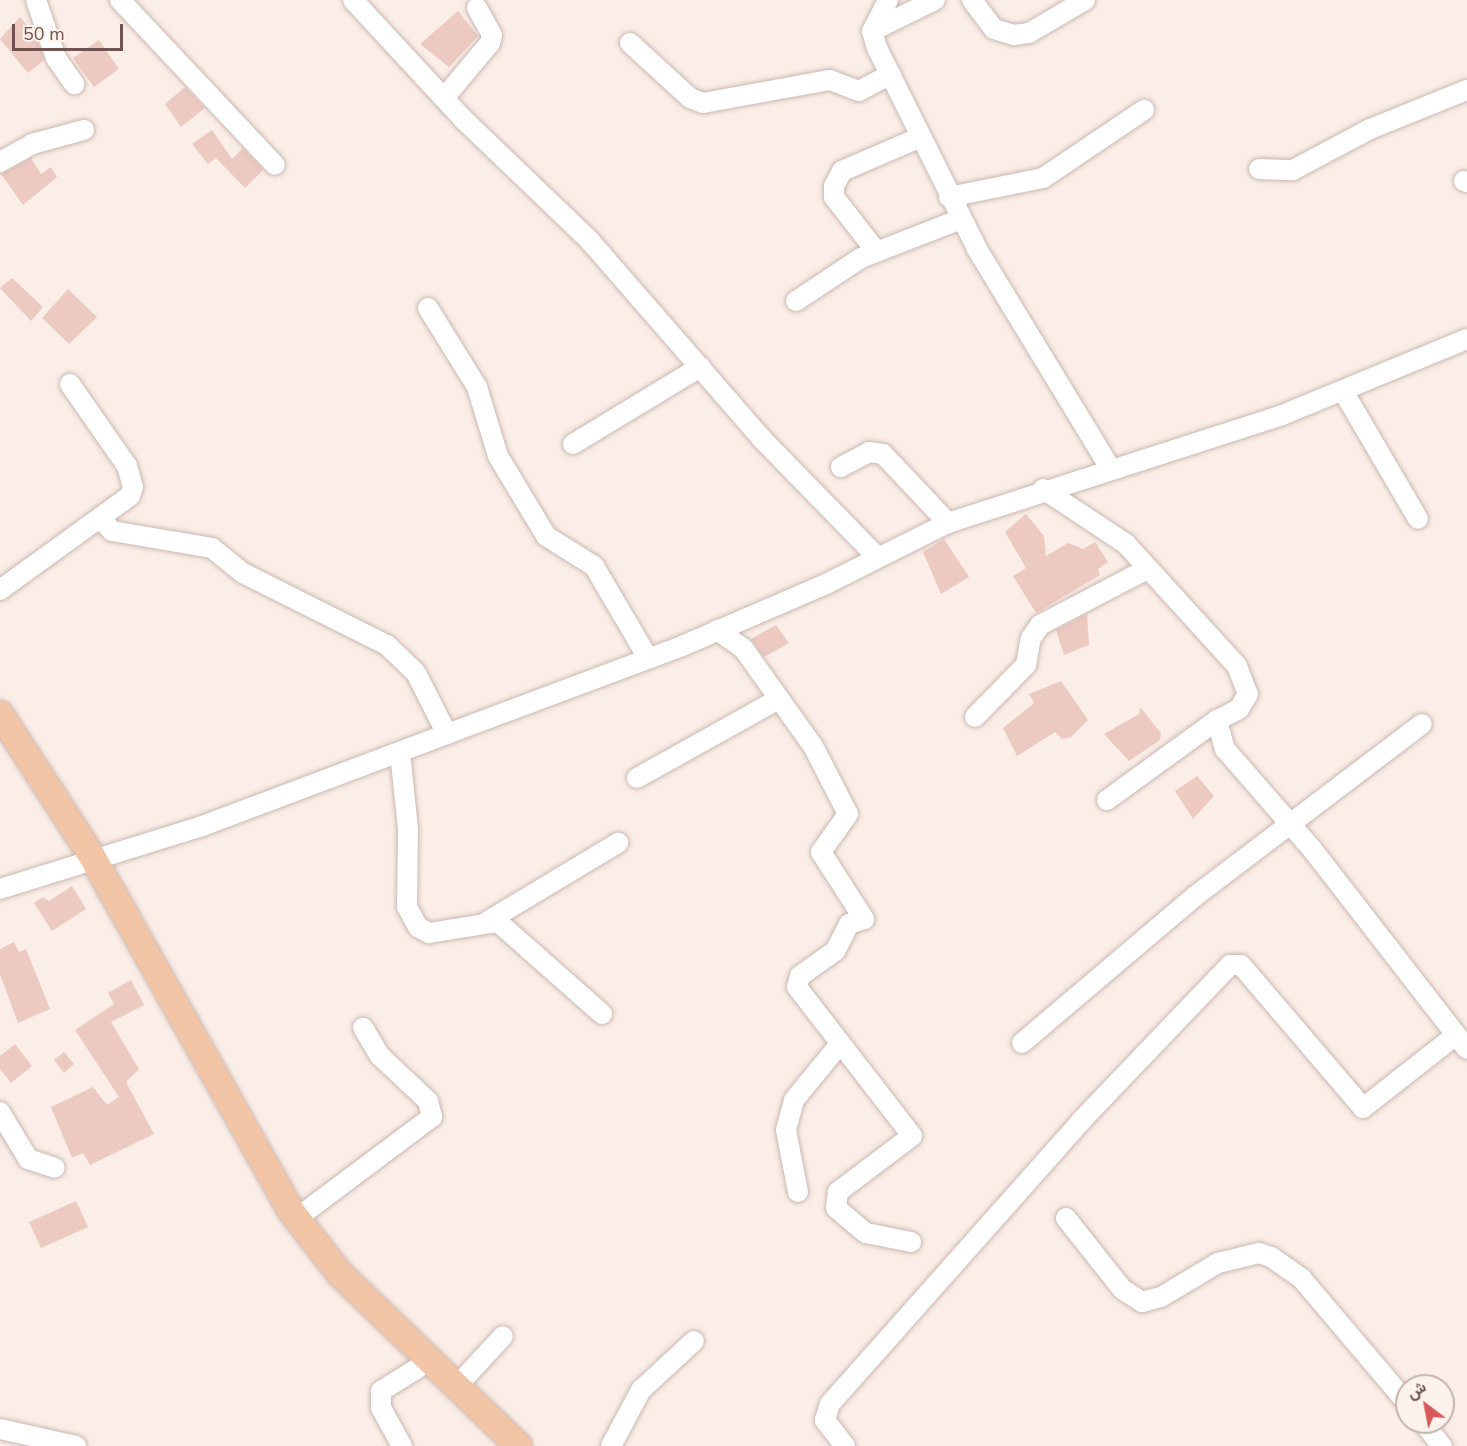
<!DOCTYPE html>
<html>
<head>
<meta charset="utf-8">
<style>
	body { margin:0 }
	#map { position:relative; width:1467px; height:1446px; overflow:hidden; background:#faeee7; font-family:"Nunito Sans",Vazirmatn,sans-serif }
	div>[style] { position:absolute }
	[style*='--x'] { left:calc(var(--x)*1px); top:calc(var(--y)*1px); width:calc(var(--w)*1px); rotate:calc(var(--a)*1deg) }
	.building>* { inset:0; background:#ecc9c1 }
	.roads { filter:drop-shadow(0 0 2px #ccb7b1) drop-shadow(0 0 2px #ccb7b1) }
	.minor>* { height:20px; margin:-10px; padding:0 10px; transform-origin:10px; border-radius:10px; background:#fff }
	.major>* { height:26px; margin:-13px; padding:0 13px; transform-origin:13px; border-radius:13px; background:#f1c5a6 }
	span { translate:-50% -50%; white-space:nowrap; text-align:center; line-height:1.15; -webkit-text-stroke:4.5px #fdf3ec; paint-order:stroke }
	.north { position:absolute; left:1395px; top:1374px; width:60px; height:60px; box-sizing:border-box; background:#fdf3ec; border:2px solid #c5b3ad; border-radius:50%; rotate:328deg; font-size:16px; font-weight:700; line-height:24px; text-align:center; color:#70534e }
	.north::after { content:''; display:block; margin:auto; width:21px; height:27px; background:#d65a59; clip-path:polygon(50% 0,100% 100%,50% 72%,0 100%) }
	.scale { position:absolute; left:12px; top:24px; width:111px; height:27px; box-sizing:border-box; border:3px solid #70534e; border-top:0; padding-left:8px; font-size:18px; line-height:21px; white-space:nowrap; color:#70534e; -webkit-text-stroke:4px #fdf3ec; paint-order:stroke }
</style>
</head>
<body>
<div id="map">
	<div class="building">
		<div style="clip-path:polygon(458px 11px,478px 36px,449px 67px,420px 44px)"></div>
		<div style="clip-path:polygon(20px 17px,35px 34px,44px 60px,28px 73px,0 39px)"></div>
		<div style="clip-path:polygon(99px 40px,119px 69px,94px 87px,73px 58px)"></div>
		<div style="clip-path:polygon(185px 87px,205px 108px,181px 127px,165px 104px)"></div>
		<div style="clip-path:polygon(212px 130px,232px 159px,243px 148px,263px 170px,245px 188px,216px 158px,208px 164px,192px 144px)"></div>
		<div style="clip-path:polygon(31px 158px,41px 174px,51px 167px,57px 177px,23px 205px,1px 174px)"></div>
		<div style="clip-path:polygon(12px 278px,43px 307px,31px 321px,0 288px)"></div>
		<div style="clip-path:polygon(68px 289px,97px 317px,69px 344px,42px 318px)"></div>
		<div style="clip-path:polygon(1026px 514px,1044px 536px,1046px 556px,1068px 543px,1083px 549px,1095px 542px,1108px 562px,1098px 569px,1100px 575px,1036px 613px,1013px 576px,1026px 568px,1005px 532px)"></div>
		<div style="clip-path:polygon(944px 539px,969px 577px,941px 594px,923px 552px)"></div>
		<div style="clip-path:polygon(1087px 614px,1089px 645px,1064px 655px,1056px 630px)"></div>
		<div style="clip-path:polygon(776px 625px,789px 643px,764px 657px,751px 639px)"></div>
		<div style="clip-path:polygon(1061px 681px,1088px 720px,1071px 737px,1062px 739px,1055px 732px,1017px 756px,1003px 728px,1034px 703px,1029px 694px)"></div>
		<div style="clip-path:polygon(1140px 707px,1161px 733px,1160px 740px,1129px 761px,1104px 734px,1139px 714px)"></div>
		<div style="clip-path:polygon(1197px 776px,1214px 796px,1193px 819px,1175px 791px)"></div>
		<div style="clip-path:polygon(72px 886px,86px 909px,52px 931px,34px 903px,43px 897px,49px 901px)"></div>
		<div style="clip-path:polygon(14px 942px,19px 952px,26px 949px,50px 1009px,18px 1023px,0 974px,0 949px)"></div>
		<div style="clip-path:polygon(131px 980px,144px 1005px,111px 1022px,139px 1069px,126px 1082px,154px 1134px,90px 1165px,83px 1153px,72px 1158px,51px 1107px,93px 1087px,107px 1105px,119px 1097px,75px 1030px,114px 1004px,108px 993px)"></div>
		<div style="clip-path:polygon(15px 1044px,32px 1066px,11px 1083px,0 1069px,0 1056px)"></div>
		<div style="clip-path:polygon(64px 1052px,74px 1064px,64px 1073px,54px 1060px)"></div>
		<div style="clip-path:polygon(76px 1201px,88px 1227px,41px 1248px,29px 1222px)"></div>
	</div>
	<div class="roads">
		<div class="minor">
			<div style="--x:36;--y:0;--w:61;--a:71"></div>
			<div style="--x:56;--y:58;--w:32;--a:55"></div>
			<div style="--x:120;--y:0;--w:226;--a:46.8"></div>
			<div style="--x:353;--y:0;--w:163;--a:47.2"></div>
			<div style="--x:464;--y:120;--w:175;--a:43.8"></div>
			<div style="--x:590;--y:241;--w:261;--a:49"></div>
			<div style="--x:761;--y:438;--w:166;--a:45.7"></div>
			<div style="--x:888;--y:0;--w:35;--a:117"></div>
			<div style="--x:872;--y:31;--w:18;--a:74"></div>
			<div style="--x:877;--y:48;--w:225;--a:63.5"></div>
			<div style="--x:977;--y:249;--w:256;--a:58.7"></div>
			<div style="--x:972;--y:0;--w:36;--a:53"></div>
			<div style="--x:994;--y:29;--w:21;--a:17"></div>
			<div style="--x:1014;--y:35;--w:15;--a:-8"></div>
			<div style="--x:1029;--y:33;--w:65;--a:-30.5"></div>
			<div style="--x:872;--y:31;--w:70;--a:-26.2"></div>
			<div style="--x:630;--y:43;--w:81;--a:42.5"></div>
			<div style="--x:690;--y:98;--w:14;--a:21"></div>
			<div style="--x:703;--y:103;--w:129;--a:-10.3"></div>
			<div style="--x:830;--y:80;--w:31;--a:21"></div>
			<div style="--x:859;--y:91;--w:36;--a:-28"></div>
			<div style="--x:444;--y:98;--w:72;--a:-50.1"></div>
			<div style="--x:490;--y:43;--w:8;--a:-76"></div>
			<div style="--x:492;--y:35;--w:31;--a:-119"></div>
			<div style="--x:0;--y:162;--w:37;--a:-29"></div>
			<div style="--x:32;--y:144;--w:54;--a:-15.1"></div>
			<div style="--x:1259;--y:169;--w:34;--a:2"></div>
			<div style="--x:1293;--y:170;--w:87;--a:-28"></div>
			<div style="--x:1370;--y:129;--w:105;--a:-21.9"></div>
			<div style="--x:1464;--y:181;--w:3;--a:18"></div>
			<div style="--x:949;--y:197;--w:96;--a:-11.4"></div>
			<div style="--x:1043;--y:178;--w:122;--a:-34"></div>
			<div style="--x:876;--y:251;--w:68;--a:-127.9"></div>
			<div style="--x:834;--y:197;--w:11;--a:-90"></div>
			<div style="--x:834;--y:186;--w:17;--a:-62"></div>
			<div style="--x:842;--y:171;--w:86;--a:-23.3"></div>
			<div style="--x:796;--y:301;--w:78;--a:-33.5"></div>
			<div style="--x:861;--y:258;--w:107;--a:-21.3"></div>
			<div style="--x:428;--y:308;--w:93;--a:58.2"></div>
			<div style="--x:477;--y:387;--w:72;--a:73.1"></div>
			<div style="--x:498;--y:456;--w:93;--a:59"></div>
			<div style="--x:546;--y:536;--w:57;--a:32"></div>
			<div style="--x:594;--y:566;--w:107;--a:59.6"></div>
			<div style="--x:1343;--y:391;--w:148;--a:59.6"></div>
			<div style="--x:573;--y:444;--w:149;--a:-31.2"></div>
			<div style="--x:841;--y:467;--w:32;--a:-28"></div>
			<div style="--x:869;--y:452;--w:14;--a:8"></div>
			<div style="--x:883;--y:454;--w:95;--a:46.7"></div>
			<div style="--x:1043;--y:489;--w:100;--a:33.5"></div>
			<div style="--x:1126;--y:544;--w:165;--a:47.7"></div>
			<div style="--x:1237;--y:666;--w:30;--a:69"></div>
			<div style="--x:1248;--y:694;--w:17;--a:121"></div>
			<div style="--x:1239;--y:709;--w:25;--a:153"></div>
			<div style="--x:1217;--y:720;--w:30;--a:75"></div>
			<div style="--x:1225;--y:749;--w:133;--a:49"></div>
			<div style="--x:1312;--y:849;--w:253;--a:52.2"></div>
			<div style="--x:100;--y:518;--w:18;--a:47"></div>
			<div style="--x:112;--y:531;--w:101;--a:9.6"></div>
			<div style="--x:212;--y:548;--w:40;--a:39"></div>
			<div style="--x:243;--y:573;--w:161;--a:26.6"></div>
			<div style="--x:387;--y:645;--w:40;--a:44"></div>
			<div style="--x:416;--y:673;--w:68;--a:63.1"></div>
			<div style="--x:0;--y:590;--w:160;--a:-35.9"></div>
			<div style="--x:130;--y:496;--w:9;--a:-72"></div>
			<div style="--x:133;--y:487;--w:22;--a:-106"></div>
			<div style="--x:127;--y:466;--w:100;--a:-124.8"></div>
			<div style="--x:717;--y:630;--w:32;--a:35"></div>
			<div style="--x:743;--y:648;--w:120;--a:54.5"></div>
			<div style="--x:813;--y:746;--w:76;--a:62.8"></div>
			<div style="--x:848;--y:814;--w:47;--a:125.4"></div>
			<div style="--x:821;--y:852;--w:80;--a:57.3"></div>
			<div style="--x:864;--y:919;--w:16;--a:162"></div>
			<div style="--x:849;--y:924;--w:30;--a:117"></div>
			<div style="--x:835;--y:951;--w:43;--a:144.5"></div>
			<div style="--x:800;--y:976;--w:11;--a:105"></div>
			<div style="--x:797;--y:987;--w:188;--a:52.3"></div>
			<div style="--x:912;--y:1136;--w:93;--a:142.9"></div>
			<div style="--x:838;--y:1192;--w:16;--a:97"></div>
			<div style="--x:836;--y:1208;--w:39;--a:40"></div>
			<div style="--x:866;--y:1233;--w:46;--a:11.3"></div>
			<div style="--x:975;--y:717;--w:73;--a:-45.6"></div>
			<div style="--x:1026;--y:665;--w:27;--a:-80"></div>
			<div style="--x:1031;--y:638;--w:16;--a:-55"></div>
			<div style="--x:1040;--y:625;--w:121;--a:-27.6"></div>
			<div style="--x:400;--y:752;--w:77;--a:84.1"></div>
			<div style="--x:408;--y:829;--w:78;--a:90.7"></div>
			<div style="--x:407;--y:907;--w:23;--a:61"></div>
			<div style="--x:418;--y:927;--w:13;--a:29"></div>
			<div style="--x:429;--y:933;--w:70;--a:-9.1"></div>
			<div style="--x:498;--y:922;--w:139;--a:41.5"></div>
			<div style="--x:637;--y:778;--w:162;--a:-29.1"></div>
			<div style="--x:1107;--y:800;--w:136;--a:-36"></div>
			<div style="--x:0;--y:889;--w:212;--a:-17.3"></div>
			<div style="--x:202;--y:826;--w:262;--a:-20.6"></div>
			<div style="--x:447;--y:734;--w:251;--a:-20.5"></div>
			<div style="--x:682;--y:646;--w:157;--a:-23.3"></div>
			<div style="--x:826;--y:584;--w:136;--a:-26.6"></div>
			<div style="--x:948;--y:523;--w:349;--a:-17.9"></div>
			<div style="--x:1280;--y:416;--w:202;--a:-22.4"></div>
			<div style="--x:488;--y:921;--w:152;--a:-31"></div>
			<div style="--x:1022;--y:1043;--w:226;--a:-40.3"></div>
			<div style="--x:1194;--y:897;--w:286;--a:-37.2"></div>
			<div style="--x:0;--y:1112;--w:55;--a:59.2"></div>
			<div style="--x:28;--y:1159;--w:28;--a:18"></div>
			<div style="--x:798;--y:1192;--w:63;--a:-101"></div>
			<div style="--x:786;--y:1130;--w:31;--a:-75"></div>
			<div style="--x:794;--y:1100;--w:71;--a:-50.7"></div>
			<div style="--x:297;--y:1218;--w:169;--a:-36.8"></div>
			<div style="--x:432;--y:1117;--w:16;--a:-104"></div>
			<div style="--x:428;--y:1101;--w:66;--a:-136.8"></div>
			<div style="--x:380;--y:1056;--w:33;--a:-121"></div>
			<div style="--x:1066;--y:1218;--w:90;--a:51.7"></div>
			<div style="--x:1122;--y:1289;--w:24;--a:33"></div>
			<div style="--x:1142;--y:1302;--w:20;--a:-15"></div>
			<div style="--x:1161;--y:1297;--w:66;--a:-30.8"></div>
			<div style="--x:1218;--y:1263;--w:42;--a:-13.7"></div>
			<div style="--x:1259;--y:1253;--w:13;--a:18"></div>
			<div style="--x:1271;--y:1257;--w:38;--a:35"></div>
			<div style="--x:1302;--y:1279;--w:162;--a:49.7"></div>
			<div style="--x:456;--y:1387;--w:69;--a:-47.3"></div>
			<div style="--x:1423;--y:1422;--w:31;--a:52"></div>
			<div style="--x:0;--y:1429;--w:78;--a:12.6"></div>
			<div style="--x:402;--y:1446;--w:43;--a:-118.9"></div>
			<div style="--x:381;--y:1408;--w:17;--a:-90"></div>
			<div style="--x:381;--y:1391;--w:44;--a:-31.9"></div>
			<div style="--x:611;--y:1446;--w:64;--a:-61.8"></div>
			<div style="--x:641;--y:1390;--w:72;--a:-42.8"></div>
			<div style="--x:845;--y:1446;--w:33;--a:-128"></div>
			<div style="--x:825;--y:1420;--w:17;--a:-73"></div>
			<div style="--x:830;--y:1404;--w:377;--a:-48.4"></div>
			<div style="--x:1080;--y:1122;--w:217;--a:-46.3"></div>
			<div style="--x:1230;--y:965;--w:11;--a:0"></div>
			<div style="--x:1241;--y:965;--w:188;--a:49.5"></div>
			<div style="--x:1363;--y:1108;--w:118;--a:-38.1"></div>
		</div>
		<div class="major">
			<div style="--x:0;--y:714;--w:171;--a:57.1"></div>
			<div style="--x:93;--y:858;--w:405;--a:60.7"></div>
			<div style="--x:291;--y:1211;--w:80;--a:52.1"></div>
			<div style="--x:340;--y:1274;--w:248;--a:43.9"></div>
		</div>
	</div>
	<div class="north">ش</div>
	<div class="scale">50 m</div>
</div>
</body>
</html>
